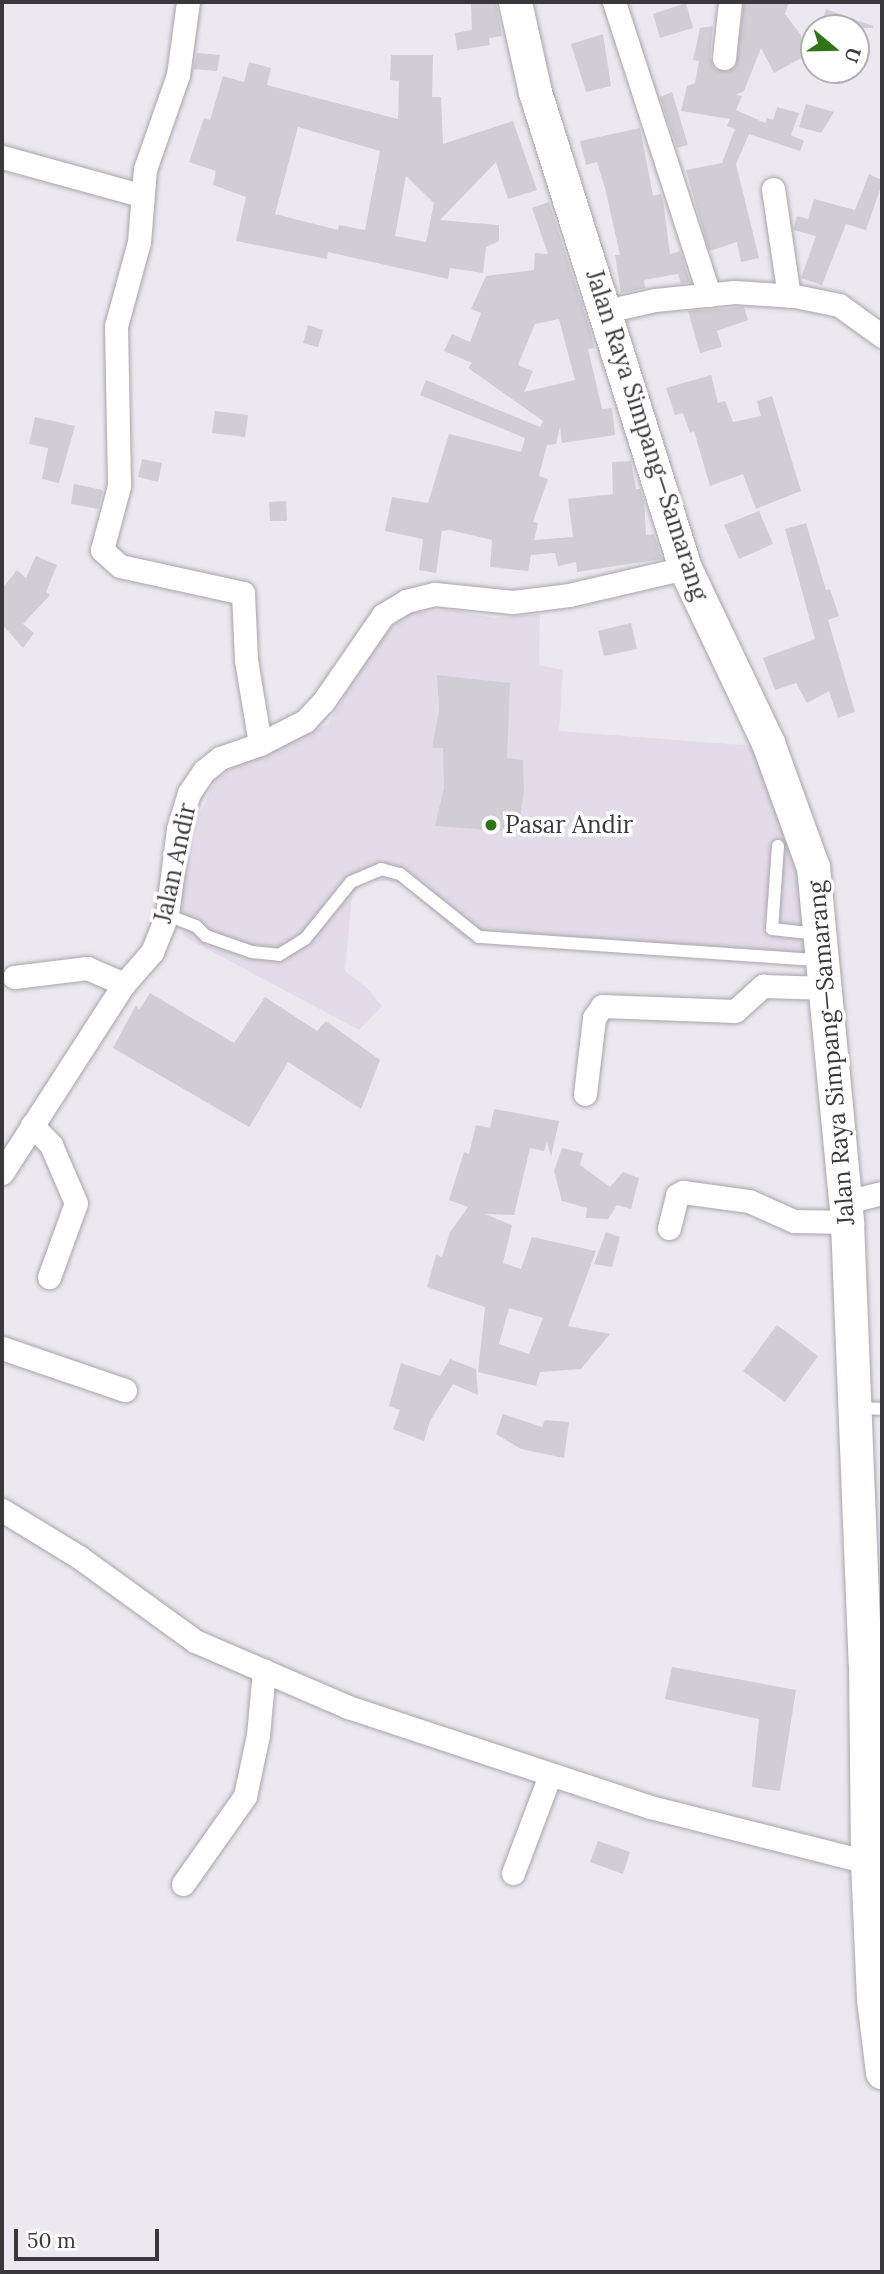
<!DOCTYPE html>
<html>
<head>
<meta charset="utf-8">
<style>
	body { margin:0 }
	#map { position:relative; width:884px; height:2274px; overflow:hidden; background:#ece8f0; font-family:Lora,serif }
	div>[style] { position:absolute }
	[style*='--x'] { left:calc(var(--x)*1px); top:calc(var(--y)*1px); width:calc(var(--w)*1px); rotate:calc(var(--a)*1deg) }
	.built>* { inset:0; background:#e3dbe8 }
	.building>* { inset:0; background:#d1cdd5 }
	.roads { filter:drop-shadow(0 0 2px #a8a4ab) drop-shadow(0 0 2px #a8a4ab) }
	.service>* { height:12px; margin:-6px; padding:0 6px; transform-origin:6px; border-radius:6px; background:#fff }
	.minor>* { height:23px; margin:-11.5px; padding:0 11.5px; transform-origin:11.5px; border-radius:11.5px; background:#fff }
	.secondary>* { height:33px; margin:-16.5px; padding:0 16.5px; transform-origin:16.5px; border-radius:16.5px; background:#fff }
	.dots>* { width:19px; height:19px; translate:-50% -50%; box-sizing:border-box; border:4px solid #fff; border-radius:50% }
	span { translate:-50% -50%; white-space:nowrap; text-align:center; line-height:1.15; -webkit-text-stroke:7px #fff; paint-order:stroke }
	.street-label { font-size:24px; color:#39383b }
	.poi-label { font-size:24px; color:#39383b }
	.left { translate:0 -50%; text-align:left }
	.frame { position:absolute; inset:0; border:4px solid #39383b; pointer-events:none }
	.north { position:absolute; left:800px; top:14px; width:70px; height:70px; box-sizing:border-box; background:#fff; border:2px solid #b0afb1; border-radius:50%; rotate:109deg; font-size:19px; font-weight:700; line-height:28px; text-align:center; color:#39383b }
	.north::after { content:''; display:block; margin:auto; width:24px; height:32px; background:#2e7518; clip-path:polygon(50% 0,100% 100%,50% 72%,0 100%) }
	.scale { position:absolute; left:14px; top:2229px; width:145px; height:32px; box-sizing:border-box; border:4px solid #39383b; border-top:0; padding-left:9px; font-size:21px; line-height:24px; white-space:nowrap; color:#39383b; -webkit-text-stroke:5px #fff; paint-order:stroke }
</style>
</head>
<body>
<div id="map">
	<div class="built">
		<div style="clip-path:polygon(449px 610px,495px 618px,540px 614px,539px 665px,563px 670px,559px 731px,756px 746px,802px 870px,810px 965px,464px 939px,399px 882px,367px 880px,352px 895px,345px 971px,367px 988px,382px 1006px,359px 1030px,183px 936px,181px 886px,192px 832px,215px 781px,228px 770px,328px 724px,380px 636px,409px 613px)"></div>
	</div>
	<div class="building">
		<div style="clip-path:polygon(471px 2px,496px 2px,502px 36px,489px 38px,490px 45px,457px 50px,455px 33px,472px 30px)"></div>
		<div style="clip-path:polygon(744px 2px,789px 2px,785px 14px,801px 35px,803px 57px,774px 73px,761px 48px,744px 91px,736px 95px,742px 96px,736px 110px,765px 123px,767px 118px,773px 120px,777px 107px,799px 113px,791px 135px,804px 141px,800px 151px,749px 134px,736px 164px,759px 258px,741px 262px,737px 242px,709px 251px,686px 170px,722px 163px,735px 129px,727px 126px,730px 119px,681px 111px,687px 86px,695px 83px,699px 61px,693px 60px,700px 28px,713px 26px,710px 57px,715px 69px,729px 71px,736px 66px)"></div>
		<div style="clip-path:polygon(686px 3px,693px 28px,660px 38px,653px 14px)"></div>
		<div style="clip-path:polygon(826px 9px,873px 26px,873px 28px,820px 28px)"></div>
		<div style="clip-path:polygon(603px 34px,611px 86px,586px 92px,571px 44px)"></div>
		<div style="clip-path:polygon(197px 53px,220px 55px,217px 71px,193px 69px)"></div>
		<div style="clip-path:polygon(evenodd,391px 55px,433px 55px,432px 97px,441px 97px,443px 144px,513px 121px,537px 190px,508px 199px,496px 162px,440px 220px,499px 225px,499px 241px,486px 247px,483px 273px,450px 268px,448px 279px,328px 252px,327px 259px,236px 241px,246px 197px,213px 185px,216px 171px,189px 162px,204px 118px,210px 120px,223px 76px,244px 82px,249px 62px,271px 68px,267px 85px,398px 119px,399px 81px,390px 80px,391px 55px,298px 127px,380px 151px,365px 230px,339px 225px,338px 230px,275px 214px,298px 127px,391px 55px,406px 176px,434px 203px,426px 242px,395px 236px,406px 176px)"></div>
		<div style="clip-path:polygon(672px 92px,688px 145px,677px 148px,660px 97px)"></div>
		<div style="clip-path:polygon(806px 104px,834px 112px,821px 133px,799px 127px)"></div>
		<div style="clip-path:polygon(640px 128px,653px 196px,661px 194px,663px 200px,670px 254px,680px 251px,690px 282px,681px 283px,678px 274px,644px 280px,645px 288px,621px 293px,615px 255px,620px 255px,605px 188px,597px 162px,586px 165px,580px 141px)"></div>
		<div style="clip-path:polygon(869px 174px,882px 180px,882px 184px,866px 230px,846px 224px,822px 285px,801px 278px,816px 236px,793px 230px,797px 216px,808px 219px,814px 199px,855px 210px)"></div>
		<div style="clip-path:polygon(evenodd,549px 202px,591px 333px,594px 348px,588px 349px,602px 409px,612px 408px,615px 435px,562px 443px,560px 427px,556px 444px,547px 445px,539px 476px,548px 479px,533px 522px,538px 523px,534px 540px,573px 537px,568px 499px,613px 494px,612px 462px,631px 461px,636px 489px,640px 489px,644px 501px,646px 535px,654px 534px,662px 559px,577px 572px,576px 562px,558px 566px,555px 553px,531px 555px,528px 571px,490px 567px,492px 540px,450px 530px,442px 531px,436px 573px,419px 570px,423px 539px,385px 531px,392px 497px,428px 503px,449px 434px,521px 452px,525px 438px,420px 395px,426px 380px,540px 427px,543px 421px,468px 368px,472px 363px,444px 351px,452px 334px,470px 342px,481px 313px,471px 309px,486px 276px,534px 270px,535px 253px,548px 254px,532px 208px,549px 202px,559px 319px,575px 380px,524px 392px,533px 371px,518px 365px,535px 324px,559px 319px)"></div>
		<div style="clip-path:polygon(744px 307px,748px 320px,717px 331px,722px 347px,700px 353px,688px 311px)"></div>
		<div style="clip-path:polygon(308px 325px,323px 330px,318px 347px,303px 343px)"></div>
		<div style="clip-path:polygon(711px 375px,718px 403px,725px 401px,733px 422px,761px 416px,757px 401px,772px 396px,801px 491px,756px 509px,743px 474px,710px 486px,694px 431px,690px 433px,683px 413px,675px 415px,666px 388px)"></div>
		<div style="clip-path:polygon(215px 411px,248px 415px,245px 437px,212px 433px)"></div>
		<div style="clip-path:polygon(35px 417px,75px 426px,59px 483px,42px 479px,48px 448px,29px 444px)"></div>
		<div style="clip-path:polygon(142px 459px,162px 463px,158px 482px,138px 477px)"></div>
		<div style="clip-path:polygon(74px 484px,103px 490px,98px 509px,71px 504px)"></div>
		<div style="clip-path:polygon(286px 501px,287px 521px,270px 521px,269px 502px)"></div>
		<div style="clip-path:polygon(759px 511px,773px 544px,739px 559px,724px 525px)"></div>
		<div style="clip-path:polygon(806px 523px,826px 590px,830px 589px,839px 616px,828px 620px,855px 712px,838px 718px,829px 691px,807px 703px,796px 683px,775px 690px,763px 658px,815px 639px,785px 529px)"></div>
		<div style="clip-path:polygon(36px 556px,57px 565px,46px 592px,50px 595px,23px 624px,34px 633px,23px 648px,2px 624px,2px 589px,17px 570px,26px 578px)"></div>
		<div style="clip-path:polygon(631px 623px,637px 649px,604px 656px,598px 631px)"></div>
		<div style="clip-path:polygon(437px 675px,510px 683px,507px 758px,523px 760px,524px 790px,518px 832px,435px 826px,444px 788px,443px 748px,432px 748px,439px 710px)"></div>
		<div style="clip-path:polygon(150px 993px,234px 1043px,265px 997px,317px 1031px,326px 1021px,380px 1060px,361px 1109px,288px 1062px,249px 1127px,113px 1048px,136px 1005px,139px 1010px)"></div>
		<div style="clip-path:polygon(evenodd,494px 1109px,559px 1121px,551px 1157px,547px 1142px,544px 1151px,530px 1148px,514px 1215px,485px 1214px,512px 1225px,503px 1263px,521px 1269px,532px 1237px,596px 1251px,568px 1326px,610px 1334px,581px 1369px,540px 1372px,536px 1386px,478px 1372px,485px 1307px,427px 1287px,436px 1255px,442px 1257px,450px 1232px,468px 1207px,449px 1200px,464px 1152px,469px 1154px,476px 1125px,490px 1128px,494px 1109px,509px 1308px,543px 1318px,529px 1354px,499px 1344px,509px 1308px)"></div>
		<div style="clip-path:polygon(562px 1148px,583px 1153px,580px 1165px,610px 1187px,623px 1172px,639px 1178px,631px 1209px,617px 1205px,608px 1219px,586px 1218px,587px 1208px,562px 1201px,554px 1171px)"></div>
		<div style="clip-path:polygon(606px 1232px,620px 1237px,612px 1267px,594px 1264px)"></div>
		<div style="clip-path:polygon(777px 1325px,818px 1356px,785px 1402px,743px 1371px)"></div>
		<div style="clip-path:polygon(450px 1359px,476px 1369px,478px 1395px,453px 1384px,430px 1421px,424px 1441px,393px 1429px,400px 1410px,389px 1406px,401px 1363px,440px 1376px)"></div>
		<div style="clip-path:polygon(503px 1414px,542px 1427px,545px 1420px,569px 1422px,564px 1458px,521px 1449px,496px 1434px)"></div>
		<div style="clip-path:polygon(672px 1667px,796px 1690px,780px 1791px,752px 1787px,759px 1719px,665px 1699px)"></div>
		<div style="clip-path:polygon(598px 1841px,630px 1852px,623px 1874px,590px 1862px)"></div>
	</div>
	<div class="roads">
		<div class="service">
			<div style="--x:778;--y:846;--w:83;--a:94.1"></div>
			<div style="--x:772;--y:929;--w:46;--a:6.2"></div>
			<div style="--x:167;--y:915;--w:31;--a:21"></div>
			<div style="--x:196;--y:926;--w:14;--a:45"></div>
			<div style="--x:206;--y:936;--w:49;--a:19.2"></div>
			<div style="--x:252;--y:952;--w:27;--a:6"></div>
			<div style="--x:279;--y:955;--w:31;--a:-32"></div>
			<div style="--x:305;--y:939;--w:73;--a:-51.1"></div>
			<div style="--x:351;--y:882;--w:33;--a:-23"></div>
			<div style="--x:381;--y:869;--w:20;--a:15"></div>
			<div style="--x:400;--y:874;--w:101;--a:38.6"></div>
			<div style="--x:479;--y:937;--w:342;--a:3.9"></div>
			<div style="--x:857;--y:1408;--w:25;--a:2"></div>
		</div>
		<div class="minor">
			<div style="--x:188;--y:2;--w:74;--a:97.8"></div>
			<div style="--x:178;--y:75;--w:100;--a:109.3"></div>
			<div style="--x:145;--y:169;--w:73;--a:94.7"></div>
			<div style="--x:139;--y:242;--w:87;--a:105.3"></div>
			<div style="--x:116;--y:326;--w:160;--a:88.9"></div>
			<div style="--x:119;--y:486;--w:66;--a:104.9"></div>
			<div style="--x:102;--y:550;--w:24;--a:42"></div>
			<div style="--x:120;--y:566;--w:126;--a:12.4"></div>
			<div style="--x:243;--y:593;--w:67;--a:87.4"></div>
			<div style="--x:246;--y:660;--w:85;--a:80.5"></div>
			<div style="--x:614;--y:2;--w:308;--a:72"></div>
			<div style="--x:724;--y:58;--w:56;--a:-83.9"></div>
			<div style="--x:2;--y:157;--w:143;--a:15.4"></div>
			<div style="--x:773;--y:189;--w:108;--a:81.5"></div>
			<div style="--x:606;--y:311;--w:50;--a:-12.7"></div>
			<div style="--x:655;--y:300;--w:80;--a:-5.7"></div>
			<div style="--x:735;--y:292;--w:60;--a:3.8"></div>
			<div style="--x:795;--y:296;--w:45;--a:11.6"></div>
			<div style="--x:839;--y:305;--w:53;--a:35.8"></div>
			<div style="--x:14;--y:977;--w:74;--a:-7"></div>
			<div style="--x:87;--y:968;--w:40;--a:23.4"></div>
			<div style="--x:585;--y:1094;--w:77;--a:-83.2"></div>
			<div style="--x:594;--y:1018;--w:14;--a:-56"></div>
			<div style="--x:602;--y:1006;--w:133;--a:2.2"></div>
			<div style="--x:735;--y:1011;--w:38;--a:-42"></div>
			<div style="--x:763;--y:986;--w:64;--a:1.8"></div>
			<div style="--x:32;--y:1125;--w:28;--a:46"></div>
			<div style="--x:51;--y:1145;--w:63;--a:66.7"></div>
			<div style="--x:76;--y:1203;--w:79;--a:110"></div>
			<div style="--x:2;--y:1173;--w:225;--a:-57.2"></div>
			<div style="--x:124;--y:984;--w:43;--a:-48.8"></div>
			<div style="--x:152;--y:952;--w:40;--a:-68"></div>
			<div style="--x:167;--y:915;--w:87;--a:-82.7"></div>
			<div style="--x:178;--y:829;--w:38;--a:-73"></div>
			<div style="--x:189;--y:793;--w:27;--a:-56"></div>
			<div style="--x:204;--y:771;--w:21;--a:-39"></div>
			<div style="--x:220;--y:758;--w:42;--a:-19.3"></div>
			<div style="--x:260;--y:744;--w:51;--a:-27.1"></div>
			<div style="--x:305;--y:721;--w:26;--a:-47"></div>
			<div style="--x:323;--y:702;--w:106;--a:-55.4"></div>
			<div style="--x:383;--y:615;--w:27;--a:-31"></div>
			<div style="--x:406;--y:601;--w:30;--a:-14"></div>
			<div style="--x:435;--y:594;--w:78;--a:5.9"></div>
			<div style="--x:513;--y:602;--w:56;--a:-7.1"></div>
			<div style="--x:569;--y:595;--w:119;--a:-13.1"></div>
			<div style="--x:846;--y:1202;--w:37;--a:-14"></div>
			<div style="--x:669;--y:1228;--w:34;--a:-76"></div>
			<div style="--x:677;--y:1195;--w:7;--a:-27"></div>
			<div style="--x:683;--y:1192;--w:67;--a:7.8"></div>
			<div style="--x:749;--y:1201;--w:49;--a:24"></div>
			<div style="--x:794;--y:1221;--w:53;--a:1.1"></div>
			<div style="--x:2;--y:1348;--w:130;--a:18.9"></div>
			<div style="--x:2;--y:1510;--w:90;--a:31.4"></div>
			<div style="--x:79;--y:1557;--w:143;--a:35.9"></div>
			<div style="--x:195;--y:1641;--w:167;--a:23.3"></div>
			<div style="--x:348;--y:1707;--w:318;--a:18.3"></div>
			<div style="--x:650;--y:1807;--w:224;--a:14.2"></div>
			<div style="--x:513;--y:1873;--w:105;--a:-69.3"></div>
			<div style="--x:183;--y:1884;--w:108;--a:-54.8"></div>
			<div style="--x:245;--y:1796;--w:62;--a:-78"></div>
			<div style="--x:258;--y:1735;--w:65;--a:-84.7"></div>
		</div>
		<div class="secondary">
			<div style="--x:515;--y:2;--w:92;--a:77.5"></div>
			<div style="--x:535;--y:92;--w:499;--a:72.5"></div>
			<div style="--x:685;--y:568;--w:194;--a:64.6"></div>
			<div style="--x:768;--y:743;--w:132;--a:70.1"></div>
			<div style="--x:813;--y:867;--w:357;--a:84.5"></div>
			<div style="--x:847;--y:1222;--w:441;--a:87.7"></div>
			<div style="--x:865;--y:1663;--w:199;--a:89.4"></div>
			<div style="--x:867;--y:1862;--w:137;--a:87.5"></div>
			<div style="--x:873;--y:1999;--w:74;--a:83"></div>
		</div>
	</div>
	<div class="dots">
		<div style="left:491px;top:825px;background:#2e7518"></div>
	</div>
	<div class="street-label">
		<span style="left:647px;top:435px;rotate:72deg">Jalan Raya Simpang—Samarang</span>
		<span style="left:175px;top:863px;rotate:-78deg">Jalan Andir</span>
		<span style="left:831px;top:1053px;rotate:-95deg">Jalan Raya Simpang—Samarang</span>
	</div>
	<div class="poi-label">
		<span class="left" style="left:505px;top:825px">Pasar Andir</span>
	</div>
	<div class="frame"></div>
	<div class="north">U</div>
	<div class="scale">50 m</div>
</div>
</body>
</html>
